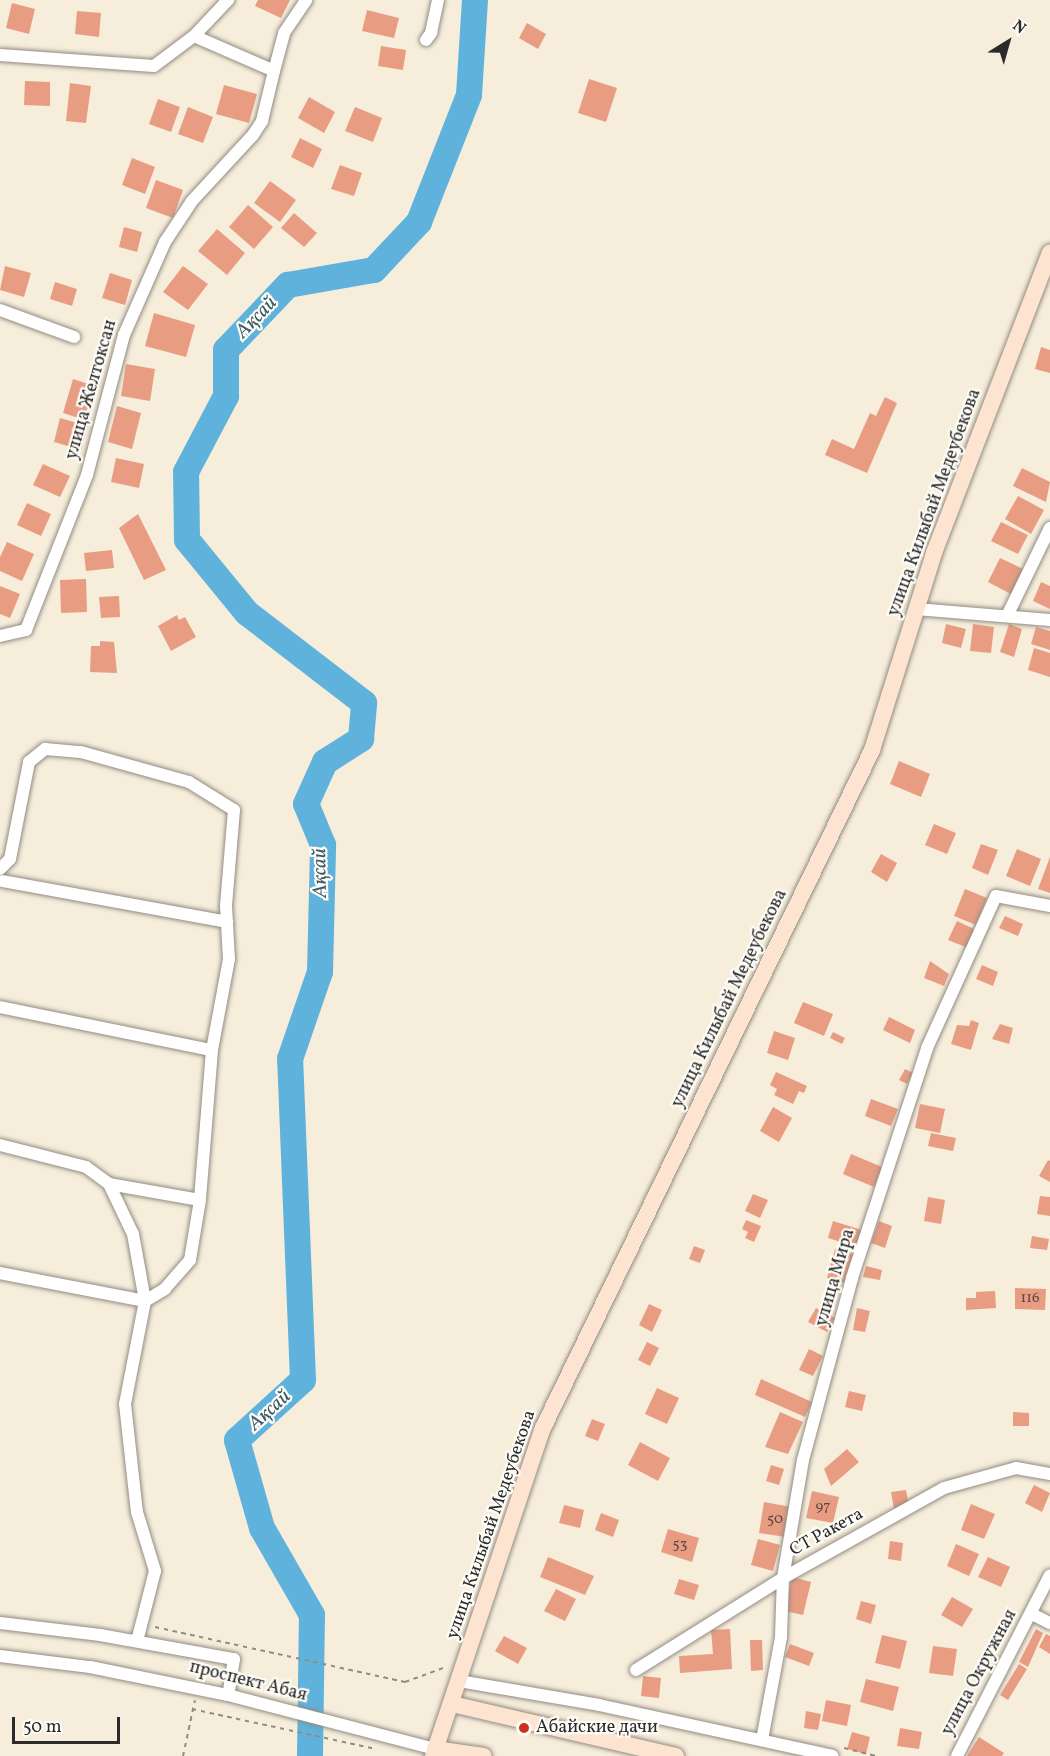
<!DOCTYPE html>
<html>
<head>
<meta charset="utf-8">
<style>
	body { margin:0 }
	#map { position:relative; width:1050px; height:1756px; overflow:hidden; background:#f7eddb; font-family:Vollkorn,serif }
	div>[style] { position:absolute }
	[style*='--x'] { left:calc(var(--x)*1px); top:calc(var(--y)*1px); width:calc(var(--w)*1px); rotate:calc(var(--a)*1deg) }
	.river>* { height:26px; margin:-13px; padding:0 13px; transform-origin:13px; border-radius:13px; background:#5fb2db }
	.building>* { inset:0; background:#e89d83 }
	.path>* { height:2px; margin-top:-1px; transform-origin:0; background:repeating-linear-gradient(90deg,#918c83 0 4.5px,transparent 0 9px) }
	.roads { filter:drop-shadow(0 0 2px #918c83) drop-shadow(0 0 2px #918c83) }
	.street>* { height:12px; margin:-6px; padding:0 6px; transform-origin:6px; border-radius:6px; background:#fff }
	.secondary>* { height:16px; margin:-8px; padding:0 8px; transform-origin:8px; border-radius:8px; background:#fde4d1 }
	.dots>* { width:16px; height:16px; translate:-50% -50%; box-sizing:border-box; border:3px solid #fdfcf7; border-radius:50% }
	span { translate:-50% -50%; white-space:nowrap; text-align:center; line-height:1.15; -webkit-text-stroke:4.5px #fdfcf7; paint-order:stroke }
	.number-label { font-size:15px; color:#5a4841 }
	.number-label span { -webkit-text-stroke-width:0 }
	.street-label { font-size:18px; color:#2b2b2b }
	.poi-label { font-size:18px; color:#2b2b2b }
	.left { translate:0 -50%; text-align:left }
	.water-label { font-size:20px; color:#3d5a69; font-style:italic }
	.north { position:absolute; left:978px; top:12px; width:60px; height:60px; -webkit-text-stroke:4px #fdfcf7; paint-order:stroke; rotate:37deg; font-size:16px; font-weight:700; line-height:24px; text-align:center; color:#2b2b2b }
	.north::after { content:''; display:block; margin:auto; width:21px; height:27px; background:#2b2b2b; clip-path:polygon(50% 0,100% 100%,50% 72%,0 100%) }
	.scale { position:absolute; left:12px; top:1717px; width:108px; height:27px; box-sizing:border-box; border:3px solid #2b2b2b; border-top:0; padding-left:8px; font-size:18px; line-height:21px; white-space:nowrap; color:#2b2b2b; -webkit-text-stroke:4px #fdfcf7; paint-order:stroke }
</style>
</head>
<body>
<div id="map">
	<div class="river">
		<div style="--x:310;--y:1756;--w:141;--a:-89.2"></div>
		<div style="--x:312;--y:1615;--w:100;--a:-119.9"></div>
		<div style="--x:262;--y:1528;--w:91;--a:-105.9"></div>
		<div style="--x:237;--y:1440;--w:89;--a:-42.3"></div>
		<div style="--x:303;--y:1380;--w:321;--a:-92.3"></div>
		<div style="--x:290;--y:1059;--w:92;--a:-71"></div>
		<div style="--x:320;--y:972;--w:127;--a:-88.6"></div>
		<div style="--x:323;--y:845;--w:44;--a:-112.5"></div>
		<div style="--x:306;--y:804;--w:46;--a:-65.7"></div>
		<div style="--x:325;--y:762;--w:43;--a:-32.6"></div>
		<div style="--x:361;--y:739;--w:36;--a:-85"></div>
		<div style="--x:364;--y:703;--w:148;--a:-142.4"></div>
		<div style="--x:247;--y:613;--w:94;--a:-129.4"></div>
		<div style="--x:187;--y:540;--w:68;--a:-90.8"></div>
		<div style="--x:186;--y:472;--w:86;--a:-62.2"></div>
		<div style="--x:226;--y:396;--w:46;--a:-90"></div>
		<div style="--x:226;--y:350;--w:90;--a:-46.4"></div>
		<div style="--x:288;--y:285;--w:87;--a:-9.9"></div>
		<div style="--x:374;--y:270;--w:66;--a:-46.8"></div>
		<div style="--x:419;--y:222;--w:136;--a:-68.5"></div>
		<div style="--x:469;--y:95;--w:95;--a:-86.4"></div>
	</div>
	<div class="building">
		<div style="clip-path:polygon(258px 0,290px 0,281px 18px,255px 6px)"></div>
		<div style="clip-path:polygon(12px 3px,35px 9px,29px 34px,6px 28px)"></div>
		<div style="clip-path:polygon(367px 10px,399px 18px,394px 38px,362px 31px)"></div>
		<div style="clip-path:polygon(77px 11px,101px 13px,99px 37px,75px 34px)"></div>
		<div style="clip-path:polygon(527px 23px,546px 34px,538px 49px,519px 38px)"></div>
		<div style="clip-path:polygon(381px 46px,406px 50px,403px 70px,378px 66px)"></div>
		<div style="clip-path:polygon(589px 79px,617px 88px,606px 122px,578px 113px)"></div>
		<div style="clip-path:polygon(25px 81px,50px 82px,50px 106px,24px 105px)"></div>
		<div style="clip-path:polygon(70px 83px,91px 86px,86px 123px,66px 121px)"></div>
		<div style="clip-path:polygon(224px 85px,257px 94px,249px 123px,216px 114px)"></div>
		<div style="clip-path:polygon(309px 97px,335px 112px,324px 133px,298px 118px)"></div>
		<div style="clip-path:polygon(158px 99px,180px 107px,171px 132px,149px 124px)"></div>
		<div style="clip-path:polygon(188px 107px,213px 117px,203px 143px,178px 134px)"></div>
		<div style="clip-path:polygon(355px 107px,382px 118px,373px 142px,345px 131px)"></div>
		<div style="clip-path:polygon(300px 138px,322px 149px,313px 168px,291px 157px)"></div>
		<div style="clip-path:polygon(132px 158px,155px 167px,145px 194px,122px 185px)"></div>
		<div style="clip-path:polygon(340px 165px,362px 173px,354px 196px,331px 189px)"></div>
		<div style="clip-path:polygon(156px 180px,183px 190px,173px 218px,146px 208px)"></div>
		<div style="clip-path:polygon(270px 181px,296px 200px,280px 222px,254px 203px)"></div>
		<div style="clip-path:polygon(248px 205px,273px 227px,254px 249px,229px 227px)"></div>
		<div style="clip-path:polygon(294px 213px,317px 233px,304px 247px,281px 228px)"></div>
		<div style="clip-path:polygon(124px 227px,142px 232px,137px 252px,119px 247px)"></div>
		<div style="clip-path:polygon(217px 229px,245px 253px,227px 275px,198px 251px)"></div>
		<div style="clip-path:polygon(5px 266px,31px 273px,24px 297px,0 290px)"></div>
		<div style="clip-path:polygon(183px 266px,208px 284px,188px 310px,163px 292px)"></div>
		<div style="clip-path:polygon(110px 273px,132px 280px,125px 305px,102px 298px)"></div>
		<div style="clip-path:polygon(55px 282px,77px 289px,72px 306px,50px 299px)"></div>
		<div style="clip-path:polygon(154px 313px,195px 325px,186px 357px,145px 346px)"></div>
		<div style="clip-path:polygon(1041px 347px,1050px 350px,1050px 373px,1035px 369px)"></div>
		<div style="clip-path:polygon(126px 364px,155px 369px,150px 401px,121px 396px)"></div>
		<div style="clip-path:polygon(73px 379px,98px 387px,88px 421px,63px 413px)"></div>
		<div style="clip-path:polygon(885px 397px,897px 403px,867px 473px,825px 455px,832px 439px,854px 449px,870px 413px,876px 416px)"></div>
		<div style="clip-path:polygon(117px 406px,141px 413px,132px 449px,108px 442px)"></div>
		<div style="clip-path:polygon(60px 418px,88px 426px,81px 450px,54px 442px)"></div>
		<div style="clip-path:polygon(116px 458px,144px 464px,139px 488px,111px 482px)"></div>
		<div style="clip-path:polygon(43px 464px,70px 476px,60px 497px,33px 485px)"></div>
		<div style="clip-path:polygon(1022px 468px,1050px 482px,1046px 502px,1013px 486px)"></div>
		<div style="clip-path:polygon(1018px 496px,1044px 510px,1031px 534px,1005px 519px)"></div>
		<div style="clip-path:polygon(27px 503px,51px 514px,41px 536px,17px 525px)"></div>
		<div style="clip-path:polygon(138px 514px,166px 570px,144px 580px,119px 528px)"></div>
		<div style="clip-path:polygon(1001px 522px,1028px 535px,1018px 554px,991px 541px)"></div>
		<div style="clip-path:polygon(7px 542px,34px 554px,22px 581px,0 571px,0 557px)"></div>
		<div style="clip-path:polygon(112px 550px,114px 568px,86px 571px,84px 553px)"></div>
		<div style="clip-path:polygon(1000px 558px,1023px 569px,1011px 594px,988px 582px)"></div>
		<div style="clip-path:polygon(86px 579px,87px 612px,61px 613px,60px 580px)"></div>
		<div style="clip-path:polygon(1041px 582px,1050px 586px,1050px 609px,1033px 601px)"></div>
		<div style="clip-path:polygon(0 586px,20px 594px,10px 618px,0 614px)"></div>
		<div style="clip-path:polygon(119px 596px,120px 617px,101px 618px,99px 597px)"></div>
		<div style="clip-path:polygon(177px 615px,179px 620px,185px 617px,196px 637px,171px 651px,158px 626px)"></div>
		<div style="clip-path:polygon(946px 624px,966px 629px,961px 648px,942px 643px)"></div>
		<div style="clip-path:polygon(973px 624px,994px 627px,991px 653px,970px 651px)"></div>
		<div style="clip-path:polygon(1009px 624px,1022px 629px,1014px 657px,1000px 652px)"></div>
		<div style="clip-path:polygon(1036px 627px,1050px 631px,1050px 650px,1031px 644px)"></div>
		<div style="clip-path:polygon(100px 641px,114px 642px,117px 673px,90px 672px,91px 646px,100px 646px)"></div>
		<div style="clip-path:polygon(1034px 648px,1050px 653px,1050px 677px,1028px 670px)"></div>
		<div style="clip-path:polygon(899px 761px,930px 774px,921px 797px,890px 784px)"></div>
		<div style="clip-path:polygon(934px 824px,956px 833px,947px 854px,925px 845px)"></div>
		<div style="clip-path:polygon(981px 844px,998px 850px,988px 875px,972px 868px)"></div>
		<div style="clip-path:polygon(1017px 849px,1041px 859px,1030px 886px,1006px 876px)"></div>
		<div style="clip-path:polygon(881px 854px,897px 863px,887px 882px,871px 872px)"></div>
		<div style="clip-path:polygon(1050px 857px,1050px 893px,1038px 889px)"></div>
		<div style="clip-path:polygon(965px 889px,987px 898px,976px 925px,954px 916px)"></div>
		<div style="clip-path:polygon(1005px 916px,1023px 924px,1018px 936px,999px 928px)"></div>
		<div style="clip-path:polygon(957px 921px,976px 930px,968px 948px,948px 940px)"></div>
		<div style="clip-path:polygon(930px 961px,949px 974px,944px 986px,924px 978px)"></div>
		<div style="clip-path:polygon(982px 965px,998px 972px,993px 986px,976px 979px)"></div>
		<div style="clip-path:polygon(803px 1002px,833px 1014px,824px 1036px,794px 1023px)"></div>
		<div style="clip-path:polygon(889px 1017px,915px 1030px,910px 1043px,883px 1030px)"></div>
		<div style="clip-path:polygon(971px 1020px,979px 1023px,971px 1050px,951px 1044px,957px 1025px,969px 1026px)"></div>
		<div style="clip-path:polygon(1000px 1024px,1013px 1028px,1009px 1044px,992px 1039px)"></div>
		<div style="clip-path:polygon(774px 1031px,795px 1038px,788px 1060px,767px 1053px)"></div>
		<div style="clip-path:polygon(833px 1032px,845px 1038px,842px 1044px,830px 1038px)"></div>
		<div style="clip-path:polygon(905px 1069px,913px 1073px,907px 1084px,899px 1080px)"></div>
		<div style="clip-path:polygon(776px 1072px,807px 1086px,804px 1093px,799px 1091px,793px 1104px,774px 1095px,777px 1089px,770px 1085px)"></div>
		<div style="clip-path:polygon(871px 1099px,898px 1109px,891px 1126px,865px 1116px)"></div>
		<div style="clip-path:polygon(920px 1104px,945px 1109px,940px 1133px,915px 1128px)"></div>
		<div style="clip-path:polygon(773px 1107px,792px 1118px,779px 1142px,760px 1131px)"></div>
		<div style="clip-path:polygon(931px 1133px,956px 1138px,953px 1151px,928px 1146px)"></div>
		<div style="clip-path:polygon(851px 1154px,882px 1167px,874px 1187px,843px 1174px)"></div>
		<div style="clip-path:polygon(1048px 1160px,1050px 1161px,1050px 1182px,1039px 1176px)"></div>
		<div style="clip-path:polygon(753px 1194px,768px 1200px,760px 1218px,745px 1211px)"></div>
		<div style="clip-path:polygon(1040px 1196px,1050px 1197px,1050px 1216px,1037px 1214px)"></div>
		<div style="clip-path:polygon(928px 1197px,945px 1200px,941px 1224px,924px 1221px)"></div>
		<div style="clip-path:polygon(746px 1220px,761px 1226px,754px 1242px,745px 1238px,748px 1232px,742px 1229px)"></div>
		<div style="clip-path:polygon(833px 1221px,862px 1230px,857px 1247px,828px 1238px)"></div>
		<div style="clip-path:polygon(879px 1221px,892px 1226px,885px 1248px,871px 1243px)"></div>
		<div style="clip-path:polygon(1032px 1236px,1049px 1239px,1047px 1250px,1030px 1248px)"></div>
		<div style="clip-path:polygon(694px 1246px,705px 1250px,700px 1263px,689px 1259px)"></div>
		<div style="clip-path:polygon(835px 1249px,853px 1254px,844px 1283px,827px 1278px)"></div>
		<div style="clip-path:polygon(866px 1266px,882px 1270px,880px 1280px,863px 1277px)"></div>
		<div style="clip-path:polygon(1015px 1288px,1046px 1289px,1045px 1310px,1015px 1309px)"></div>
		<div style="clip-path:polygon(995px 1291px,996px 1308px,966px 1310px,966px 1298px,976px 1298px,976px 1292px)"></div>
		<div style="clip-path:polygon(649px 1304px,662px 1310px,652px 1332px,639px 1325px)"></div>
		<div style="clip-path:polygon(816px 1308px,835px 1318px,827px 1332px,808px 1322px)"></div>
		<div style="clip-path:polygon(857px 1308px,870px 1311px,865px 1332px,853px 1330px)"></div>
		<div style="clip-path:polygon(647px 1342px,659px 1348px,650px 1366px,638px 1360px)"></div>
		<div style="clip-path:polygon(809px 1349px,823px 1356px,813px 1376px,799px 1370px)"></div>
		<div style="clip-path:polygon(761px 1379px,812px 1402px,805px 1417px,755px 1395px)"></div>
		<div style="clip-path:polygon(657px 1388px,679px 1398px,667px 1424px,645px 1414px)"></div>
		<div style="clip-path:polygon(849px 1391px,866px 1395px,862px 1411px,845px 1407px)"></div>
		<div style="clip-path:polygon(780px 1412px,803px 1422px,788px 1454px,765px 1447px)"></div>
		<div style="clip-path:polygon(1013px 1412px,1029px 1413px,1029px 1426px,1013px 1426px)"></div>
		<div style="clip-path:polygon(592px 1419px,605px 1424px,598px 1441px,585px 1436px)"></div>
		<div style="clip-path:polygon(640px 1442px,670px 1458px,658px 1481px,628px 1465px)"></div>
		<div style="clip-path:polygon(847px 1449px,859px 1462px,831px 1486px,824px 1469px)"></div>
		<div style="clip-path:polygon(771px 1465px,784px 1469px,779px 1485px,766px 1481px)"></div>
		<div style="clip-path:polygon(1034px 1485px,1050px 1493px,1042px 1512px,1025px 1503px)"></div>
		<div style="clip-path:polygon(906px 1490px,909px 1506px,894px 1509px,891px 1492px)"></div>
		<div style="clip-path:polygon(812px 1491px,839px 1497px,833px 1523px,806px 1518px)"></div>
		<div style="clip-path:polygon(764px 1502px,791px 1507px,786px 1537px,759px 1533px)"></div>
		<div style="clip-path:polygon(971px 1504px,995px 1514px,984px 1539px,961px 1530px)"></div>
		<div style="clip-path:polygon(564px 1505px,584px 1510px,580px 1528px,559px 1523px)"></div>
		<div style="clip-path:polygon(601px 1513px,619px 1520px,613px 1537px,595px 1530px)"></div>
		<div style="clip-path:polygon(668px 1529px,699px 1538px,692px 1562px,661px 1552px)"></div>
		<div style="clip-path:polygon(758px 1539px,780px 1545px,773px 1571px,751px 1565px)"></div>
		<div style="clip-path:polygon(890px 1541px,903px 1543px,901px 1561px,888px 1559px)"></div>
		<div style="clip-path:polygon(956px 1544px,979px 1554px,969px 1576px,947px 1566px)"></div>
		<div style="clip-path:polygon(548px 1557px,594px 1576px,585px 1595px,540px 1577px)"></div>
		<div style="clip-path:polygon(988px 1557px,1010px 1567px,1001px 1587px,978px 1577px)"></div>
		<div style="clip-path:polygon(792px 1577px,811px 1582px,803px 1615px,785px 1611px)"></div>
		<div style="clip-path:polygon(679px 1579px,699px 1585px,694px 1600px,674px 1594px)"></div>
		<div style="clip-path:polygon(556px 1589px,576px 1599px,565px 1621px,544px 1611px)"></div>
		<div style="clip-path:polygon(952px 1597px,973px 1609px,962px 1627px,941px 1615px)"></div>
		<div style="clip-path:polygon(861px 1601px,876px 1605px,871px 1624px,856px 1619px)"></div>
		<div style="clip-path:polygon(730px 1629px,732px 1669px,680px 1673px,679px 1656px,713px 1654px,711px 1630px)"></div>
		<div style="clip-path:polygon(1036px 1629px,1043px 1633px,1028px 1667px,1019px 1662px)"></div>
		<div style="clip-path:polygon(1046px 1634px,1050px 1636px,1050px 1654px,1039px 1647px)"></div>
		<div style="clip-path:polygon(882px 1635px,907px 1641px,900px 1669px,875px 1663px)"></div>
		<div style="clip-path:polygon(504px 1636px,527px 1648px,518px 1664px,495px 1651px)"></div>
		<div style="clip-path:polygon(750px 1640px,762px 1640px,763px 1670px,751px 1671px)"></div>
		<div style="clip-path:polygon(790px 1644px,814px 1653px,809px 1666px,785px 1657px)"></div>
		<div style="clip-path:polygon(933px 1646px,957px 1649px,953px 1676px,929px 1673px)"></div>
		<div style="clip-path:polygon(1019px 1664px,1027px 1669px,1008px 1700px,1000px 1695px)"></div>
		<div style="clip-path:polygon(643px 1676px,661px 1678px,659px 1698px,641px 1696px)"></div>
		<div style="clip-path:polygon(866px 1679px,899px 1687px,893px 1711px,860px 1702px)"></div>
		<div style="clip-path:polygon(826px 1700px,851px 1705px,847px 1726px,822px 1721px)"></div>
		<div style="clip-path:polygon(806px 1711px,821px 1714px,818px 1730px,804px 1728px)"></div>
		<div style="clip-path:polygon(900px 1728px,922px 1732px,919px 1749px,897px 1746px)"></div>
		<div style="clip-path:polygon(852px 1732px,870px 1737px,866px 1754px,847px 1749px)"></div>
		<div style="clip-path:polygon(979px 1737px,1004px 1753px,1002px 1756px,967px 1756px)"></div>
	</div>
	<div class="path">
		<div style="--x:155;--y:1627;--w:256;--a:12.4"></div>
		<div style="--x:405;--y:1682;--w:44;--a:-20.1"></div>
		<div style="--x:192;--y:1709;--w:187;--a:12.3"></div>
		<div style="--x:844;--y:1748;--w:33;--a:14"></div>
		<div style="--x:183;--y:1756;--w:57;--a:-77.9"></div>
	</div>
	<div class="roads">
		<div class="street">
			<div style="--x:194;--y:36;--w:87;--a:23.6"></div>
			<div style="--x:274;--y:71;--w:39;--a:-75"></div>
			<div style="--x:284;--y:33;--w:40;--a:-56"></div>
			<div style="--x:426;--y:40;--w:9;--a:-54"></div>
			<div style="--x:431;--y:33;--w:34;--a:-78"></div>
			<div style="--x:0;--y:55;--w:154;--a:4.1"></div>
			<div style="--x:154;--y:66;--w:50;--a:-36.9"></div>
			<div style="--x:194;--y:36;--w:50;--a:-46.6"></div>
			<div style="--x:0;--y:310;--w:79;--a:20"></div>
			<div style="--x:916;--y:609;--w:134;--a:4.7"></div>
			<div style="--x:1007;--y:616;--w:98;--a:-64"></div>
			<div style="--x:0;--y:636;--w:27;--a:-13"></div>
			<div style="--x:26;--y:630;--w:167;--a:-68.5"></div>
			<div style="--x:87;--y:475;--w:145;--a:-75.2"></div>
			<div style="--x:124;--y:335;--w:102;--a:-66.2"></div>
			<div style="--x:165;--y:242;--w:49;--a:-56.6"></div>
			<div style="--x:192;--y:201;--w:90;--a:-47.3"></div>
			<div style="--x:253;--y:135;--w:17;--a:-57"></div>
			<div style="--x:262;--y:121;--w:51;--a:-76.5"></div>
			<div style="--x:0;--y:869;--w:14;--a:-45"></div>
			<div style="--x:10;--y:859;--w:99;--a:-78.9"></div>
			<div style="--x:29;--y:762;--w:21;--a:-39"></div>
			<div style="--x:45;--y:749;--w:36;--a:5"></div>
			<div style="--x:81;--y:752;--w:112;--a:15.5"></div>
			<div style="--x:189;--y:782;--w:53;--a:31.9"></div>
			<div style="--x:234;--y:810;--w:96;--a:94.8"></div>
			<div style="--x:226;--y:906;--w:53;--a:86.8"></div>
			<div style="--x:229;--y:959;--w:93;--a:100.6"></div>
			<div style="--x:212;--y:1050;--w:150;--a:94.6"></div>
			<div style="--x:200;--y:1200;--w:61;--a:99.5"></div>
			<div style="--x:190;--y:1260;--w:38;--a:131"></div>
			<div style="--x:165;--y:1289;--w:23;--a:149"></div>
			<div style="--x:145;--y:1301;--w:148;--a:-169.1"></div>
			<div style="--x:2;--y:881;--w:229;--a:10.3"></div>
			<div style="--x:0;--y:1007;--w:216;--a:11.5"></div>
			<div style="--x:0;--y:1145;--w:89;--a:14.3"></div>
			<div style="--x:86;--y:1167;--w:29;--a:36"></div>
			<div style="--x:109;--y:1184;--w:55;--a:64.4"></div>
			<div style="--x:133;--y:1234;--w:68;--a:79.8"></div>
			<div style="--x:145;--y:1301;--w:105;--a:101"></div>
			<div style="--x:125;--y:1404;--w:109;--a:83.7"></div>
			<div style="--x:137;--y:1512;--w:62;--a:73"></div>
			<div style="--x:155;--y:1571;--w:72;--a:104.4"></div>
			<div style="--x:109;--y:1184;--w:92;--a:10"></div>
			<div style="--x:1032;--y:1614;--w:20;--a:27"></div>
			<div style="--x:0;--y:1623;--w:101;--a:6.8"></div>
			<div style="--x:100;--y:1635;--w:136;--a:10.2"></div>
			<div style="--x:234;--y:1659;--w:36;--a:99"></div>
			<div style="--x:0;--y:1656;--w:91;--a:7"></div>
			<div style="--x:90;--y:1667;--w:141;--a:11.5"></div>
			<div style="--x:228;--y:1695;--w:214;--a:14.6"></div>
			<div style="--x:636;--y:1670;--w:173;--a:-32"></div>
			<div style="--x:783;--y:1578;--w:184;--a:-29.2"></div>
			<div style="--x:944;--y:1488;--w:75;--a:-15.5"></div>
			<div style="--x:1016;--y:1468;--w:35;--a:10"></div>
			<div style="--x:459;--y:1681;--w:142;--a:9.7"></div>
			<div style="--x:599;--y:1705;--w:239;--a:12.3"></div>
			<div style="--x:762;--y:1740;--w:105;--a:-79.5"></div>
			<div style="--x:781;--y:1637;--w:59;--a:-88.1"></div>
			<div style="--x:783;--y:1578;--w:120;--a:-80.4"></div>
			<div style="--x:803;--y:1460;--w:188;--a:-74.9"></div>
			<div style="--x:852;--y:1278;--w:242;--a:-71.9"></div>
			<div style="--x:927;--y:1048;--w:167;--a:-65.6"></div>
			<div style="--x:996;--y:896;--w:55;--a:10.5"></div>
			<div style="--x:957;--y:1756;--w:203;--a:-62.8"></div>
		</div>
		<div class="secondary">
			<div style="--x:452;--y:1704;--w:230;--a:13.1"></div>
			<div style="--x:435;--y:1749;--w:49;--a:8.1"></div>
			<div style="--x:433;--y:1756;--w:346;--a:-71.5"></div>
			<div style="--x:543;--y:1428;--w:754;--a:-64.11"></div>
			<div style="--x:872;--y:750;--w:207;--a:-72.5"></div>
			<div style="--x:934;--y:553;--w:322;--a:-68.9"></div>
		</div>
	</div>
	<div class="dots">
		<div style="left:524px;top:1728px;background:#c8321e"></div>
	</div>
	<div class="number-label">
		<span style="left:1030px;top:1299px">116</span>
		<span style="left:823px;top:1507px">97</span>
		<span style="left:775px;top:1520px">50</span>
		<span style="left:680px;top:1545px">53</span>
	</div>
	<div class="street-label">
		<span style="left:92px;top:390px;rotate:-74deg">улица Желтоксан</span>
		<span style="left:935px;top:503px;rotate:-70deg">улица Килыбай Медеубекова</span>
		<span style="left:730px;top:999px;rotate:-64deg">улица Килыбай Медеубекова</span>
		<span style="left:836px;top:1278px;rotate:-74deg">улица Мира</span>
		<span style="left:492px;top:1525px;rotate:-71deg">улица Килыбай Медеубекова</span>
		<span style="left:827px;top:1533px;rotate:-29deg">СТ Ракета</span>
		<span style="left:980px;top:1673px;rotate:-62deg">улица Окружная</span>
		<span style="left:248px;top:1682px;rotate:14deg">проспект Абая</span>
	</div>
	<div class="poi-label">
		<span class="left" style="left:536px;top:1728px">Абайские дачи</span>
	</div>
	<div class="water-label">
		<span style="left:257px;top:318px;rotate:-46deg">Ақсай</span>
		<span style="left:321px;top:873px;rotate:-91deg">Ақсай</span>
		<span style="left:270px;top:1411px;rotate:-42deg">Ақсай</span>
	</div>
	<div class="north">N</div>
	<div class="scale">50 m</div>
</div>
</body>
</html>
